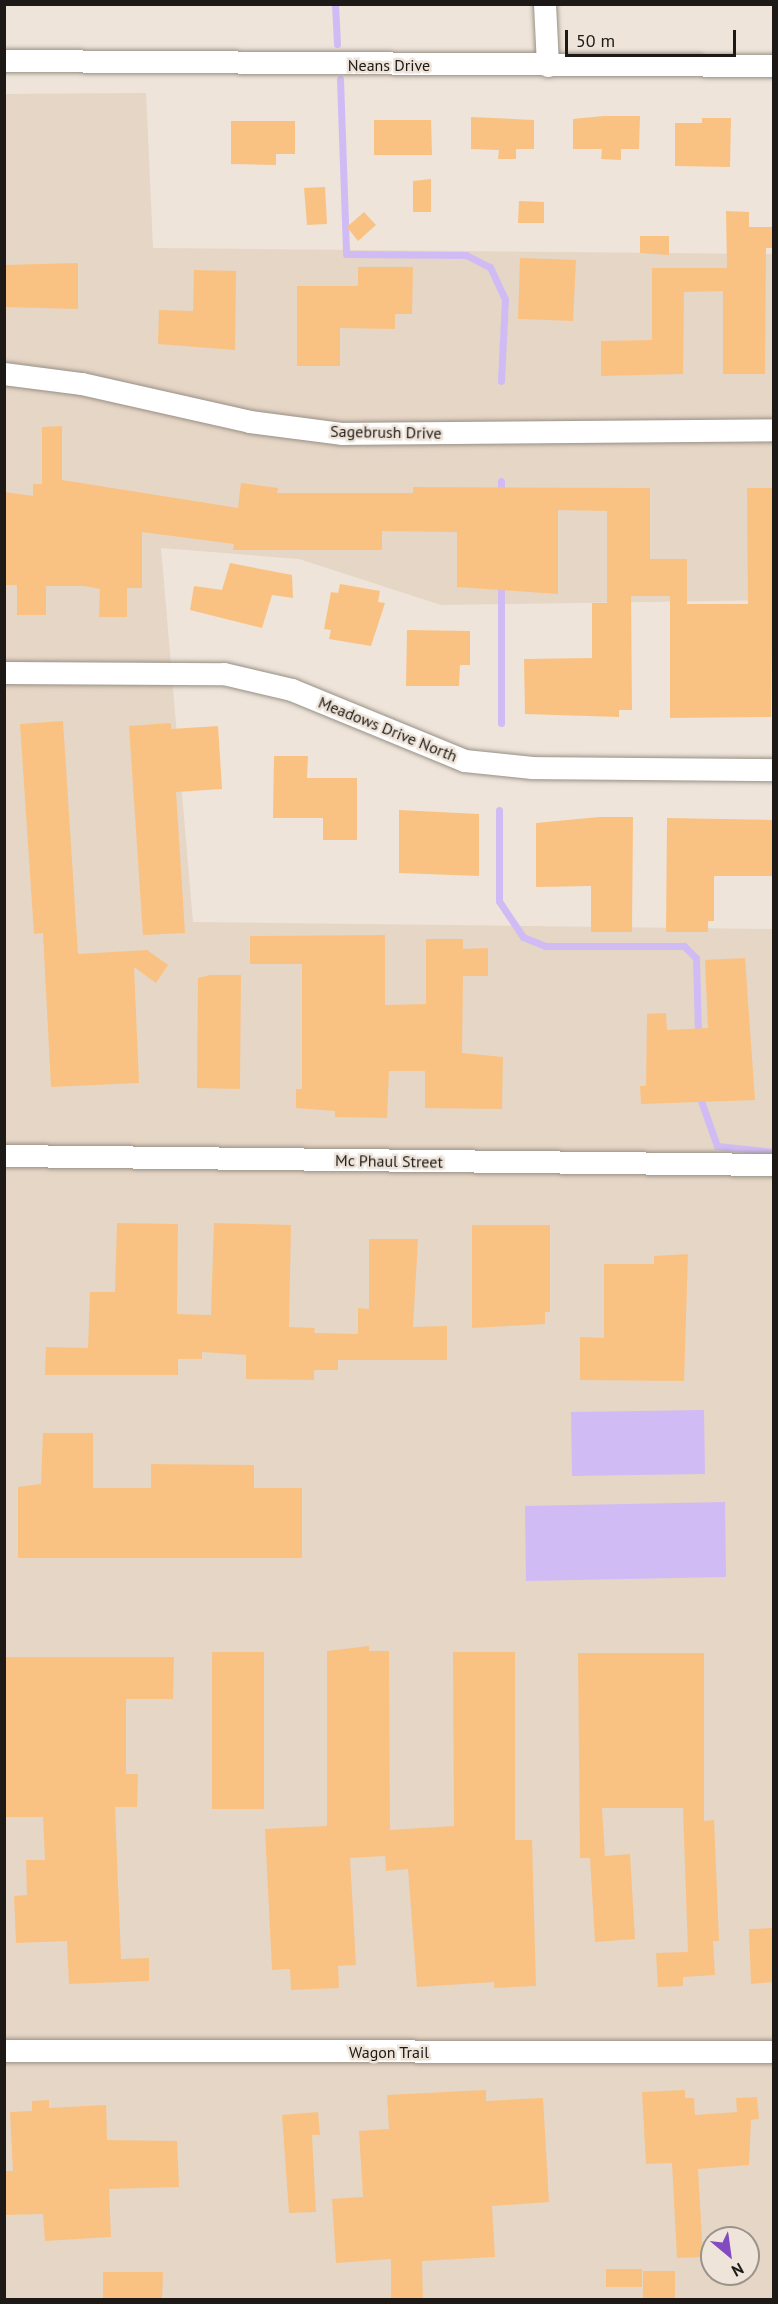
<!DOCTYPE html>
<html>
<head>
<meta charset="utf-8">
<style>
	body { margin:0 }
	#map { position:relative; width:778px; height:2304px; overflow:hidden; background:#eee4d9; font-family:"PT Sans",sans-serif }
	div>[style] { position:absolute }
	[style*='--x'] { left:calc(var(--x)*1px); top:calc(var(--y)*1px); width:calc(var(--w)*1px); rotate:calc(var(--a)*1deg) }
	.built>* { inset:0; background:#e6d6c6 }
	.water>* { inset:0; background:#d1bbf4 }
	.stream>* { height:7px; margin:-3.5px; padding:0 3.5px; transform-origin:3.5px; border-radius:3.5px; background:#d1bbf4 }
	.building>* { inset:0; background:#fac282 }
	.roads { filter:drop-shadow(0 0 2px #988f85) drop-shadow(0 0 2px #988f85) }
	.minor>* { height:22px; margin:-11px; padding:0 11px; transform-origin:11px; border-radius:11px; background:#fff }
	span { translate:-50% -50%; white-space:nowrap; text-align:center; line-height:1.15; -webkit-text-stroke:5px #eee4d9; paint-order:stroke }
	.street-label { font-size:16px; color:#1d1916 }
	.frame { position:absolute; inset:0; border:6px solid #1d1916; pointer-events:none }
	.north { position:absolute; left:700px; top:2226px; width:60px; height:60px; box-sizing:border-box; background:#eee4d9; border:2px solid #9a938b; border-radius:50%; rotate:151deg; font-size:16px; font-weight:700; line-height:24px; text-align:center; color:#1d1916 }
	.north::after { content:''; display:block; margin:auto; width:21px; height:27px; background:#834bc2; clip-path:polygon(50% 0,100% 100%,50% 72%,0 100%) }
	.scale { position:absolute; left:565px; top:30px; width:171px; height:27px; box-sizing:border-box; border:3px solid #1d1916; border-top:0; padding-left:8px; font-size:18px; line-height:21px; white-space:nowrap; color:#1d1916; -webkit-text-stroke:4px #eee4d9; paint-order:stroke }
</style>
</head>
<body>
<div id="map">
	<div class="built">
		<div style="clip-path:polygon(evenodd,146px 93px,153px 248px,773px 254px,773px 600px,441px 605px,299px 559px,161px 548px,193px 922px,773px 929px,773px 2299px,5px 2299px,4px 94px,146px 93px,712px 2238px,748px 2238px,748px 2274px,712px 2274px,712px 2238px)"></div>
	</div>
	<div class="water">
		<div style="clip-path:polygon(704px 1410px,705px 1474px,572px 1476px,571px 1412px)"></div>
		<div style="clip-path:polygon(725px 1502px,726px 1577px,526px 1581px,525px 1506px)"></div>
	</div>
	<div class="stream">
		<div style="--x:335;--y:4;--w:40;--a:87.1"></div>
		<div style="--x:340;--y:79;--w:175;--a:88"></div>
		<div style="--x:346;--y:254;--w:120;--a:0.5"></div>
		<div style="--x:466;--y:255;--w:27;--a:27"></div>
		<div style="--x:490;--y:267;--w:35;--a:65"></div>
		<div style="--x:505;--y:299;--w:82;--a:92.8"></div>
		<div style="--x:501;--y:496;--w:15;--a:-90"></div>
		<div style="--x:501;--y:723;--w:141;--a:-90"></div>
		<div style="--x:499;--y:810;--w:91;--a:90"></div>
		<div style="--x:499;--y:901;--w:43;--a:56.3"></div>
		<div style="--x:523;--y:937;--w:24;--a:22"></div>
		<div style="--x:545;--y:946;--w:139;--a:0"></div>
		<div style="--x:684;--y:946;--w:17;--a:45"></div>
		<div style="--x:696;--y:958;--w:78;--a:88.5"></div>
		<div style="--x:699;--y:1095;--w:54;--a:70.6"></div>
		<div style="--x:717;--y:1146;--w:57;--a:6"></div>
	</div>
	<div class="building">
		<div style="clip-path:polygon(604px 116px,640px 116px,639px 149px,621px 149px,621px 160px,601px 159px,602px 149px,573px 149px,573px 119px)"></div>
		<div style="clip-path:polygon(471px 117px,534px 120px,534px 149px,516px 149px,516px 159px,498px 159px,499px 150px,471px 149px)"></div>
		<div style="clip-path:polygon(702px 118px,731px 118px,730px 167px,675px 166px,675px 123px,702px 123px)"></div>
		<div style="clip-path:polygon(374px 120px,431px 120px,432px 155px,374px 155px)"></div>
		<div style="clip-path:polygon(231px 121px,295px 121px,295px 154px,276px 154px,276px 165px,231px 164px)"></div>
		<div style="clip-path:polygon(431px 179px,431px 212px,413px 212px,413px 181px)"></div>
		<div style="clip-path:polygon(325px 187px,327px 224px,307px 225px,304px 188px)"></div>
		<div style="clip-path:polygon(519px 201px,544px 202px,544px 223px,518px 223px)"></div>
		<div style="clip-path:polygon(726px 211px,749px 212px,749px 227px,774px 227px,774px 248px,766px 248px,765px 374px,723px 374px,723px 291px,684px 292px,683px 374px,601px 376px,601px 341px,652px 340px,652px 268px,727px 268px)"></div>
		<div style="clip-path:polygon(364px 212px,376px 225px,358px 241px,347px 227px)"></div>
		<div style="clip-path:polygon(640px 236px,669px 236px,669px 255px,640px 253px)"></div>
		<div style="clip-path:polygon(520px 258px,576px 260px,573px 321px,518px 319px)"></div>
		<div style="clip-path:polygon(78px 263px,78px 309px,4px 307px,4px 265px)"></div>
		<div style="clip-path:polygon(358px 267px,413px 267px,412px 314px,395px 314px,395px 329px,340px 328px,340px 366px,297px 366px,297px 286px,358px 286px)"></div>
		<div style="clip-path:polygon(194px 270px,236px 271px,235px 350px,158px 344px,159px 310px,193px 311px)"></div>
		<div style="clip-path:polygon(62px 426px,62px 480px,238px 508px,241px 483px,278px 488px,277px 493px,413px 493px,413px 487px,650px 488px,650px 559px,687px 559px,687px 604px,748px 604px,747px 488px,774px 488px,771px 717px,670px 718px,670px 596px,631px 596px,632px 710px,619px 710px,619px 717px,525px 714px,524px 659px,592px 658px,592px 603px,607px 603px,607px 511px,558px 510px,558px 594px,457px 587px,457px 532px,382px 531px,382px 550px,233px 550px,234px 544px,142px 532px,142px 588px,127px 588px,127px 617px,99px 617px,100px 589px,84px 586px,46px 586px,46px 615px,17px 615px,17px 585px,4px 585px,4px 492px,33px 496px,33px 484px,42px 484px,42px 427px)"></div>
		<div style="clip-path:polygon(230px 563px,292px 575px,293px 598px,272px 595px,262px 628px,190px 610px,194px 586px,222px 590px)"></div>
		<div style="clip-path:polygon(340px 584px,380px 591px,378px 602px,385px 603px,371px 646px,329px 639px,331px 630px,324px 629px,331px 592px,338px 593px)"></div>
		<div style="clip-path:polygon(407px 630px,470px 631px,470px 665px,460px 665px,459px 686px,406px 686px)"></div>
		<div style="clip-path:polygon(63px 721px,78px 954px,147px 950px,168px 965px,156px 983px,134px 967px,139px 1083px,51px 1087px,43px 933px,34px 934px,20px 724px)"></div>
		<div style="clip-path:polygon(171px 723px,171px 729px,218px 726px,222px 789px,176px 792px,185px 933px,143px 935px,129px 726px)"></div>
		<div style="clip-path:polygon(274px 756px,308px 756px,307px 778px,357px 778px,357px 840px,323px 840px,323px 818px,273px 818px)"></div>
		<div style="clip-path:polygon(399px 810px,479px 814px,479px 876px,399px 873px)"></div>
		<div style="clip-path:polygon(599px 817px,633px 817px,632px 932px,591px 932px,591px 886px,536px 887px,536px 823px)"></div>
		<div style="clip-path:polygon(667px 818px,774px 820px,774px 876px,714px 876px,714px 921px,708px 921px,708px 932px,666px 932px)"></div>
		<div style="clip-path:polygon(385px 935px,385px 1005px,426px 1004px,426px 939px,463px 939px,463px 949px,488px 948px,488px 976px,463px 976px,462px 1053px,503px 1057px,502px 1109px,425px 1108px,425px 1071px,389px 1071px,387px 1118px,335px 1117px,335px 1111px,296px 1108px,296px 1089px,302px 1089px,302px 964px,250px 964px,250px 936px)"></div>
		<div style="clip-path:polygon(745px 958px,755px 1100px,641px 1104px,640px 1086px,646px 1086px,647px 1014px,666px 1013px,667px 1030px,708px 1028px,705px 960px)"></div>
		<div style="clip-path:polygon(210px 975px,241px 975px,240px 1089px,197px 1088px,198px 978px)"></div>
		<div style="clip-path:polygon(117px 1223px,178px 1224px,177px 1314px,211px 1315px,214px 1223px,291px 1225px,289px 1327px,315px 1328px,314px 1333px,358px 1334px,358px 1308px,369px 1309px,369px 1239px,418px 1239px,413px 1327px,447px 1326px,447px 1360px,338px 1360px,338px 1370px,314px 1370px,314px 1380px,246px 1379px,246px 1355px,202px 1352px,202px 1359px,178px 1359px,178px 1375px,45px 1375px,46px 1347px,88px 1348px,90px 1292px,115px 1292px)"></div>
		<div style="clip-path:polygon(472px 1225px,550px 1225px,550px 1312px,545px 1312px,545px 1324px,472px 1328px)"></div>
		<div style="clip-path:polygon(688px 1254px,684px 1381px,580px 1380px,580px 1337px,604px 1338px,604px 1264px,654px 1264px,654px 1256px)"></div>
		<div style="clip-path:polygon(43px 1433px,93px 1433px,93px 1488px,151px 1488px,151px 1464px,254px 1465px,254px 1488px,302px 1488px,302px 1558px,18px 1558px,18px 1487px,41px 1484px)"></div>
		<div style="clip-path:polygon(369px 1646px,369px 1651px,389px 1651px,390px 1830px,454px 1826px,453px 1652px,515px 1652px,515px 1840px,532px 1840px,536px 1986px,494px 1988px,494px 1982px,417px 1987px,408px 1869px,386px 1871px,385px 1856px,350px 1858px,356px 1965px,338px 1966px,339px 1988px,291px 1990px,290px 1969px,272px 1970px,265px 1829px,327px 1826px,327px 1651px)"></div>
		<div style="clip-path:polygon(212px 1652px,264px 1652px,264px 1809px,212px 1809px)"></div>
		<div style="clip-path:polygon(578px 1653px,704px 1653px,704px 1821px,714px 1820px,719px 1941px,713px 1941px,715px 1975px,683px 1977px,683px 1986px,658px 1987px,656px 1953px,688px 1952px,683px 1808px,602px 1808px,605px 1856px,630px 1854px,635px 1939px,595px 1942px,590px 1858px,580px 1858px)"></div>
		<div style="clip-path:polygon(4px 1657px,174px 1657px,173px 1699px,126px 1699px,126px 1774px,138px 1774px,137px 1807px,115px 1807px,121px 1959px,149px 1958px,149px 1981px,69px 1984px,67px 1941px,16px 1943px,14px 1896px,27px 1895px,26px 1860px,45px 1860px,43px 1817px,4px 1817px)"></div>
		<div style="clip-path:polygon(774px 1928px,774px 1982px,751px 1984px,749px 1929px)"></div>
		<div style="clip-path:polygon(486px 2090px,486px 2101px,543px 2098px,549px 2202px,492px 2206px,495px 2257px,422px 2261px,423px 2300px,391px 2300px,391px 2259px,336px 2263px,332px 2199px,363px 2197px,359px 2131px,389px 2129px,387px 2095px)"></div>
		<div style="clip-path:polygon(685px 2090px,685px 2098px,694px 2098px,695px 2115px,737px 2112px,736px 2098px,757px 2097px,759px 2119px,751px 2120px,749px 2165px,698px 2169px,703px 2257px,677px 2258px,672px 2163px,646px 2164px,642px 2092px)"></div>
		<div style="clip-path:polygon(49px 2100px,49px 2108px,106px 2105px,107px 2140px,177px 2141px,179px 2187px,109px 2189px,111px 2237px,45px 2241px,43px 2214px,4px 2215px,4px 2171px,13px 2171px,10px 2112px,32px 2111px,32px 2101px)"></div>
		<div style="clip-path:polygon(318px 2112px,320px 2135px,312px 2135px,316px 2212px,289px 2213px,282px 2115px)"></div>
		<div style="clip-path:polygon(606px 2269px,642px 2269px,642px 2287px,606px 2287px)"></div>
		<div style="clip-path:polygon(643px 2271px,675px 2271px,675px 2300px,643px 2300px)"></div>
		<div style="clip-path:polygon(103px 2272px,163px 2272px,162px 2300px,103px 2300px)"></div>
	</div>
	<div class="roads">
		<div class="minor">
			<div style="--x:545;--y:4;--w:62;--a:87.2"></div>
			<div style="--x:4;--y:61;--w:770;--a:0.37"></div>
			<div style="--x:4;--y:374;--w:79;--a:7.3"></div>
			<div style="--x:82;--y:384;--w:172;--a:12.7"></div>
			<div style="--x:250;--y:422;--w:94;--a:7.4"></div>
			<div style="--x:343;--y:434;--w:431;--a:-0.5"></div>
			<div style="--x:4;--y:673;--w:220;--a:0.3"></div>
			<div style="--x:224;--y:674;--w:70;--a:13.2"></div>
			<div style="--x:292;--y:690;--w:187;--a:22.3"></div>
			<div style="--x:465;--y:761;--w:68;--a:5.9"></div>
			<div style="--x:533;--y:768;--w:241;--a:0.5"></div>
			<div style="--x:4;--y:1156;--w:770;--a:0.67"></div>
			<div style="--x:4;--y:2051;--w:770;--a:0.07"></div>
		</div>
	</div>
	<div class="street-label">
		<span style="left:389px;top:65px">Neans Drive</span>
		<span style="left:386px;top:432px;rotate:1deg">Sagebrush Drive</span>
		<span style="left:388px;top:729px;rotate:22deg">Meadows Drive North</span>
		<span style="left:389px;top:1161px;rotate:1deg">Mc Phaul Street</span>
		<span style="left:389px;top:2052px">Wagon Trail</span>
	</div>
	<div class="frame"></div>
	<div class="north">N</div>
	<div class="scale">50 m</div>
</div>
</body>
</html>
